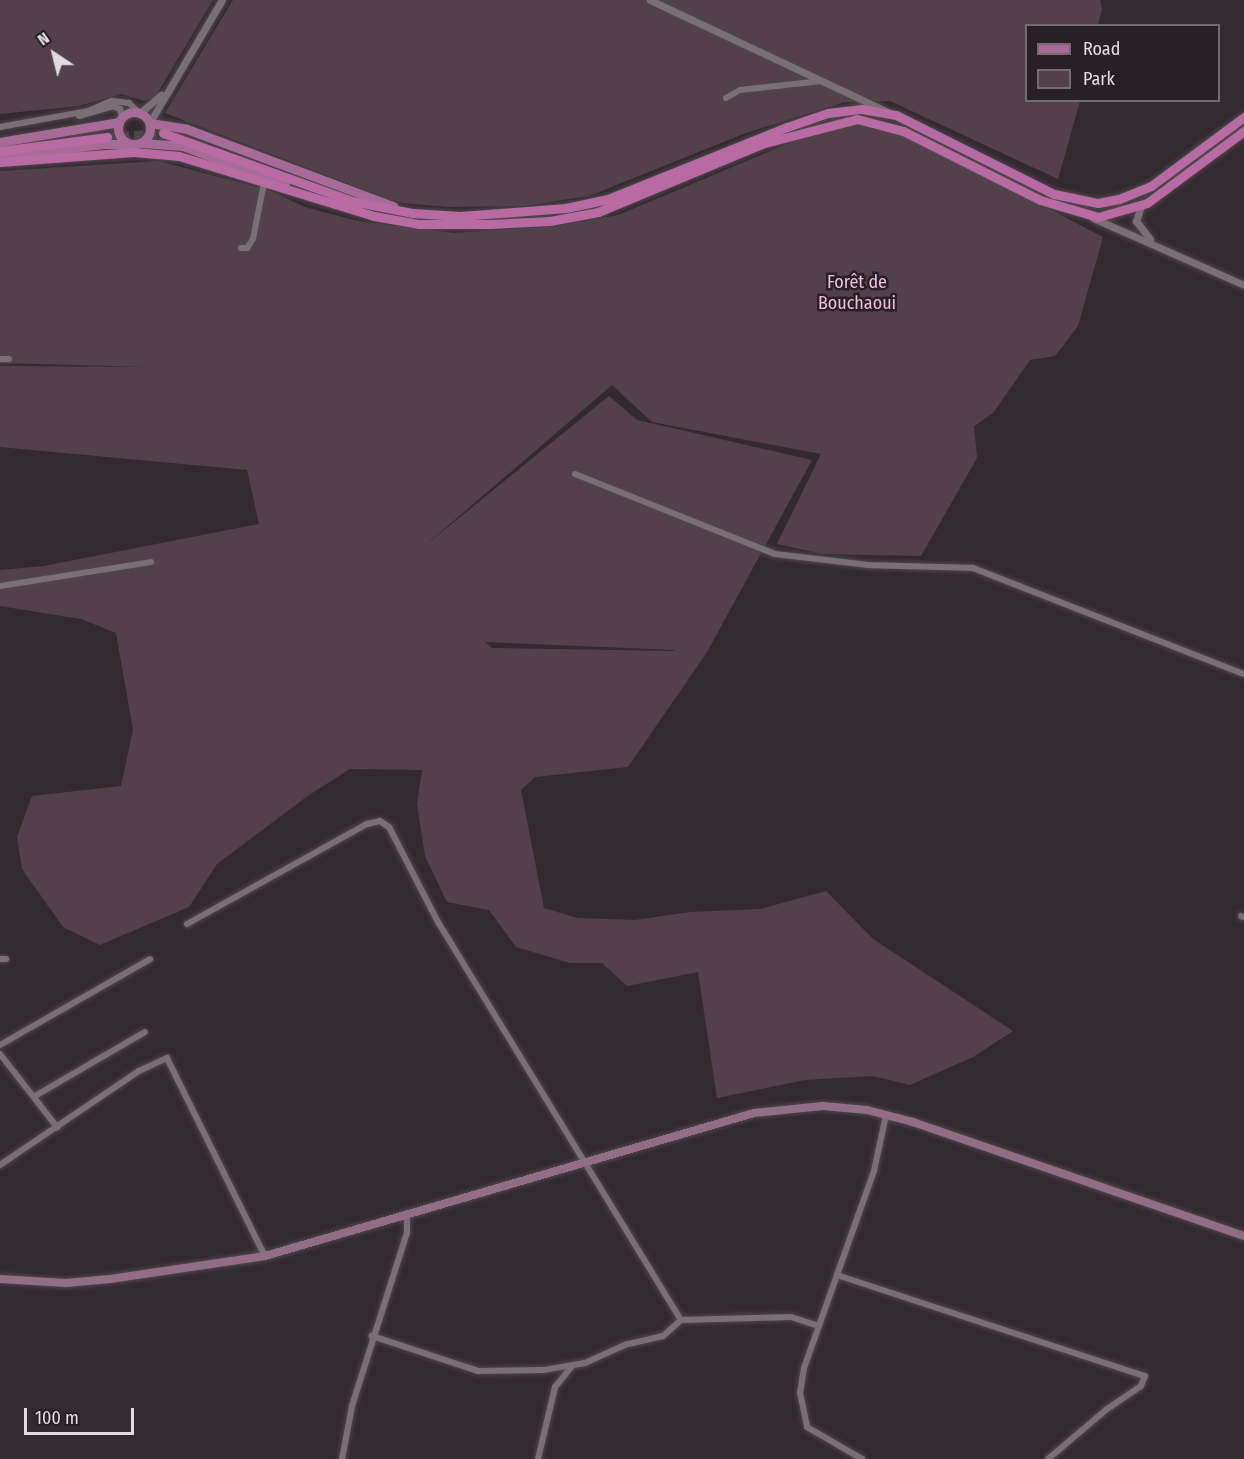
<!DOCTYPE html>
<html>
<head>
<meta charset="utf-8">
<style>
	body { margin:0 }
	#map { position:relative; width:1244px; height:1459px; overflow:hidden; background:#332a30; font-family:"Fira Sans Condensed",sans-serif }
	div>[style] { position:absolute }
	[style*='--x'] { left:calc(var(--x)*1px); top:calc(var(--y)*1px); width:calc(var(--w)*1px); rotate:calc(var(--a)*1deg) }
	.green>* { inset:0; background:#54404d }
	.trunk-tunnel>* { height:9px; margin-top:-4.5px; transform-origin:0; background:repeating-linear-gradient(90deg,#4d454a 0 9px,transparent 0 13.5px) }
	.roads { filter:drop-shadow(0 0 2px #4f474c) drop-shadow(0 0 2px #4f474c) }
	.minor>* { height:6px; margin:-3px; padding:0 3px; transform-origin:3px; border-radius:3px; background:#7a6f76 }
	.tertiary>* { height:7px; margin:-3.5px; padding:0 3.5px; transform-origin:3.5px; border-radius:3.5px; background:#7a6f76 }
	.secondary>* { height:8px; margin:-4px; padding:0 4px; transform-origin:4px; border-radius:4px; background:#916d86 }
	.primary>* { height:9px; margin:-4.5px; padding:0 4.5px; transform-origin:4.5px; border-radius:4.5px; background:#a86b97 }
	.primary>.ring { margin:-4.5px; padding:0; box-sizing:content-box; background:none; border:9px solid #a86b97; border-radius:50% }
	.trunk>* { height:9px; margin:-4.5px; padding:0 4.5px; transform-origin:4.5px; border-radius:4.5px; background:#b86aa2 }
	span { translate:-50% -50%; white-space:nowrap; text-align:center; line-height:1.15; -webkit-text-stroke:5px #292026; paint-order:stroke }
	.park-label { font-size:18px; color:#f0bcdf }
	.legend { position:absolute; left:1025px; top:24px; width:195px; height:78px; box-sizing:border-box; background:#292026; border:2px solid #736b70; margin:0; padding:8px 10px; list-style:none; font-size:18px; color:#e2dce0 }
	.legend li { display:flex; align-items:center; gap:12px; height:30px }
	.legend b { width:30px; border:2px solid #736b70 }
	.north { position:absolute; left:24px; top:24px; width:60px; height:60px; -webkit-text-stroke:4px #292026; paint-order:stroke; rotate:325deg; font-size:16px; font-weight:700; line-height:24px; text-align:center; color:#e2dce0 }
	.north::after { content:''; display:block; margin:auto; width:21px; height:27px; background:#e2dce0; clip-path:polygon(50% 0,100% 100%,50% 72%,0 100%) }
	.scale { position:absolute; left:24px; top:1408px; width:110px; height:27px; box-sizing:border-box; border:3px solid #e2dce0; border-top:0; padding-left:8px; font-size:18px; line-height:21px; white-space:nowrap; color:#e2dce0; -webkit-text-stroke:4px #292026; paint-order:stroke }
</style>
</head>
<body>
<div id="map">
	<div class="green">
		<div style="clip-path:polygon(0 0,213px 0,155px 97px,145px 101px,121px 94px,79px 106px,0 114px)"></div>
		<div style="clip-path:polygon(233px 0,1100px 0,1102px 9px,1098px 25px,1026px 26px,1026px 100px,1080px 101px,1058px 179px,890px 101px,845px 102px,746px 133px,589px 196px,523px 206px,448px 207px,402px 203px,381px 196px,165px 113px)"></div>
		<div style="clip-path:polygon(evenodd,853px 121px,883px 128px,926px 145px,1103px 237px,1078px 326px,1055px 356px,1030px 360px,993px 413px,974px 426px,977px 458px,921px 556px,823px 554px,777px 544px,821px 454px,652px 422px,612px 385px,422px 548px,609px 396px,637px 420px,812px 460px,707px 652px,628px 767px,535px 777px,521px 790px,544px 908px,577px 918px,635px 920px,690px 912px,760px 909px,826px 891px,873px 939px,1013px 1031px,973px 1057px,910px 1085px,873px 1076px,805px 1080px,717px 1098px,698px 972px,627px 986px,602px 963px,570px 963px,516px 947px,489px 910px,447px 902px,425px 856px,417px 804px,422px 770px,350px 769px,309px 795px,217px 864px,189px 907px,100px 945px,63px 927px,22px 869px,17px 837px,32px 796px,121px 786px,133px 730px,116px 633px,81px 619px,0 606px,0 570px,44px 566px,259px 524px,247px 470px,0 447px,0 366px,149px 367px,0 363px,0 171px,159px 161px,271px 191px,305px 207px,357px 221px,454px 233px,559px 226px,618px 215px,825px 128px,853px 121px,485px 642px,674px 650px,674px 651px,492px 648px,485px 642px)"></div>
	</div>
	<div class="trunk-tunnel">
		<div style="--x:107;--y:137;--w:56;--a:-4.1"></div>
	</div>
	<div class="roads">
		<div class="minor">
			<div style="--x:726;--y:98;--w:16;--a:-30"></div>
			<div style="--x:740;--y:90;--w:82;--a:-6.3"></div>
			<div style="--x:79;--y:116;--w:35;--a:-16"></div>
			<div style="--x:113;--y:106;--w:8;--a:23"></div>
			<div style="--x:120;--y:109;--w:8;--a:76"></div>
			<div style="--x:0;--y:127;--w:89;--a:-10.3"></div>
			<div style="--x:88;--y:111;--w:26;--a:-23"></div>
			<div style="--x:112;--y:101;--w:17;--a:7"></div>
			<div style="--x:129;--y:103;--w:13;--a:45"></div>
			<div style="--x:241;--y:248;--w:6;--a:0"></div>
			<div style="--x:247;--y:248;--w:11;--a:-56"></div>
			<div style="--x:253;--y:239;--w:57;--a:-78.9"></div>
			<div style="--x:0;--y:359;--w:9;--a:0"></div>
			<div style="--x:575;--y:474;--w:215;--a:21.8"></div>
			<div style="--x:775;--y:554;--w:94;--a:6.7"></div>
			<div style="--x:868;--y:565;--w:105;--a:1.6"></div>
			<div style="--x:973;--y:568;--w:291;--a:21.4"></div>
			<div style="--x:0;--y:586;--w:153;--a:-9"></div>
			<div style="--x:1241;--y:916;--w:3;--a:18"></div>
			<div style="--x:187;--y:924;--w:206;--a:-29.1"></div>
			<div style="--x:367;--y:824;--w:13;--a:-13"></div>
			<div style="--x:380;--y:821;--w:11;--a:34"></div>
			<div style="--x:389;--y:827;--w:107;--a:62.7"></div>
			<div style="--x:438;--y:922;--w:466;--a:58.6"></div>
			<div style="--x:681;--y:1320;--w:24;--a:138"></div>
			<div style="--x:663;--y:1336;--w:37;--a:167"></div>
			<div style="--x:627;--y:1344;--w:46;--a:155.7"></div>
			<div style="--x:585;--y:1363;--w:43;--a:170.5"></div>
			<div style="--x:543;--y:1370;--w:65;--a:179.1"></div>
			<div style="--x:478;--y:1371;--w:112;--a:-161.7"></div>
			<div style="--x:0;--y:959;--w:6;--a:0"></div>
			<div style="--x:0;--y:1045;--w:173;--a:-29.8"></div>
			<div style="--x:0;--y:1054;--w:93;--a:52"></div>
			<div style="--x:35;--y:1096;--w:127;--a:-30.2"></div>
			<div style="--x:886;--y:1115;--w:57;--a:102.1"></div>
			<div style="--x:874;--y:1171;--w:110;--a:109.6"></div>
			<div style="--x:837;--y:1275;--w:324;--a:18.2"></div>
			<div style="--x:1145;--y:1376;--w:11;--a:112"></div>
			<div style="--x:1141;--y:1386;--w:41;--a:145.9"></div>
			<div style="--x:1107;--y:1409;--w:77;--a:139.7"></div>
			<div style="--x:0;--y:1165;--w:168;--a:-34.1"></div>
			<div style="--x:139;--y:1071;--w:31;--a:-25"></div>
			<div style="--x:167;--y:1058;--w:221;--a:63.7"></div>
			<div style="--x:837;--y:1275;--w:99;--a:109.5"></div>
			<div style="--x:804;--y:1368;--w:25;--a:99"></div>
			<div style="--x:800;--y:1393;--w:35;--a:78"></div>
			<div style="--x:807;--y:1427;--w:64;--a:30.2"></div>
			<div style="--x:681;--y:1320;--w:110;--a:-1.6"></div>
			<div style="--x:791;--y:1317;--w:29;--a:18"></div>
			<div style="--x:342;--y:1459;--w:54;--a:-79.3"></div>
			<div style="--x:352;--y:1406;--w:182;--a:-72.4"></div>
			<div style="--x:407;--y:1233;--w:16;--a:-90"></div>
			<div style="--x:538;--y:1459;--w:74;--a:-76.7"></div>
			<div style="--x:555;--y:1387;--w:27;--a:-51"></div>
		</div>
		<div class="tertiary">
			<div style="--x:650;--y:0;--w:261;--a:25.2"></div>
			<div style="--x:140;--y:113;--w:28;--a:-41"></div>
			<div style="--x:150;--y:122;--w:142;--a:-59.5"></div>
			<div style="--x:1141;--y:206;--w:16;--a:108"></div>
			<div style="--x:1136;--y:221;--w:23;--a:52"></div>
			<div style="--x:1093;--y:218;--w:165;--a:23.9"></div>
		</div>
		<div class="secondary">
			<div style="--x:0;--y:1279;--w:66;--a:3.5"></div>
			<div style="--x:66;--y:1283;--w:44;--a:-5.2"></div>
			<div style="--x:110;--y:1279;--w:157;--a:-8.4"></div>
			<div style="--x:265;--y:1256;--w:509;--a:-16.3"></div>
			<div style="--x:754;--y:1113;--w:69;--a:-5.8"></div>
			<div style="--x:823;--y:1106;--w:44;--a:5.2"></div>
			<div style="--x:867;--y:1110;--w:48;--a:14.6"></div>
			<div style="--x:913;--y:1122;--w:350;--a:19"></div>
		</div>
		<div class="primary">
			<div class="ring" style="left:118px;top:112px;width:23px;height:23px"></div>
			<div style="--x:150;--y:123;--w:37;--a:9"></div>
			<div style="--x:187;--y:129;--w:220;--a:20.5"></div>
			<div style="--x:0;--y:142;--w:121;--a:-9.5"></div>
			<div style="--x:142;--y:143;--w:41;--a:4.2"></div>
			<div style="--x:183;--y:146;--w:109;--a:20.9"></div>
			<div style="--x:0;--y:157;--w:104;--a:-7.2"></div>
			<div style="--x:103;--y:144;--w:29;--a:0"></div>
		</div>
		<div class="trunk">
			<div style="--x:163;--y:133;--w:201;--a:19.8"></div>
			<div style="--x:352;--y:201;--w:61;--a:11.3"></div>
			<div style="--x:412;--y:213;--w:48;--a:3.6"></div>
			<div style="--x:460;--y:216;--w:106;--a:-4.3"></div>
			<div style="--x:566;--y:208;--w:43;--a:-12.1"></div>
			<div style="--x:608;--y:199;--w:193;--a:-21.9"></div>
			<div style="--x:787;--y:127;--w:43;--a:-18.9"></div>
			<div style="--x:828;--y:113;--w:34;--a:-7"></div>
			<div style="--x:862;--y:109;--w:35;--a:10"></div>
			<div style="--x:896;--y:115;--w:177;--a:26.6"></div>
			<div style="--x:1054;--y:194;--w:45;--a:11.6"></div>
			<div style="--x:1098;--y:203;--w:21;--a:-11"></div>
			<div style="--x:1119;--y:199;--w:35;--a:-22"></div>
			<div style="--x:1151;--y:186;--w:116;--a:-36.6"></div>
			<div style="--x:0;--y:151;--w:108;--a:-7.5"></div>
			<div style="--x:0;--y:162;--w:134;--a:-4.3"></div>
			<div style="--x:134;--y:152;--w:45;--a:5.1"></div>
			<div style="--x:179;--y:156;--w:204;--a:17.1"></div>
			<div style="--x:374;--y:216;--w:46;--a:10.1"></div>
			<div style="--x:419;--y:224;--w:70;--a:0"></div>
			<div style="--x:489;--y:224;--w:61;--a:-2.8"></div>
			<div style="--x:550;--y:221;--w:49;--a:-10.6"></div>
			<div style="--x:598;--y:212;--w:177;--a:-22.6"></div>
			<div style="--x:761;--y:144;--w:99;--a:-14.6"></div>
			<div style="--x:857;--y:119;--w:48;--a:14.6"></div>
			<div style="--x:903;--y:131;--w:153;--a:26.7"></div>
			<div style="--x:1040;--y:200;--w:60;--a:16.3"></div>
			<div style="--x:1098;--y:217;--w:51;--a:-15.9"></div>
			<div style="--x:1147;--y:203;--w:121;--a:-36.6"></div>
		</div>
	</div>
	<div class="park-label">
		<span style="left:857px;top:293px">Forêt de<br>Bouchaoui</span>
	</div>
	<ul class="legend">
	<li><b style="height:8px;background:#a86b97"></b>Road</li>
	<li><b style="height:16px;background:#54404d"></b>Park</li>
	</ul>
	<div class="north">N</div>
	<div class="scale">100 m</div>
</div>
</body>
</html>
